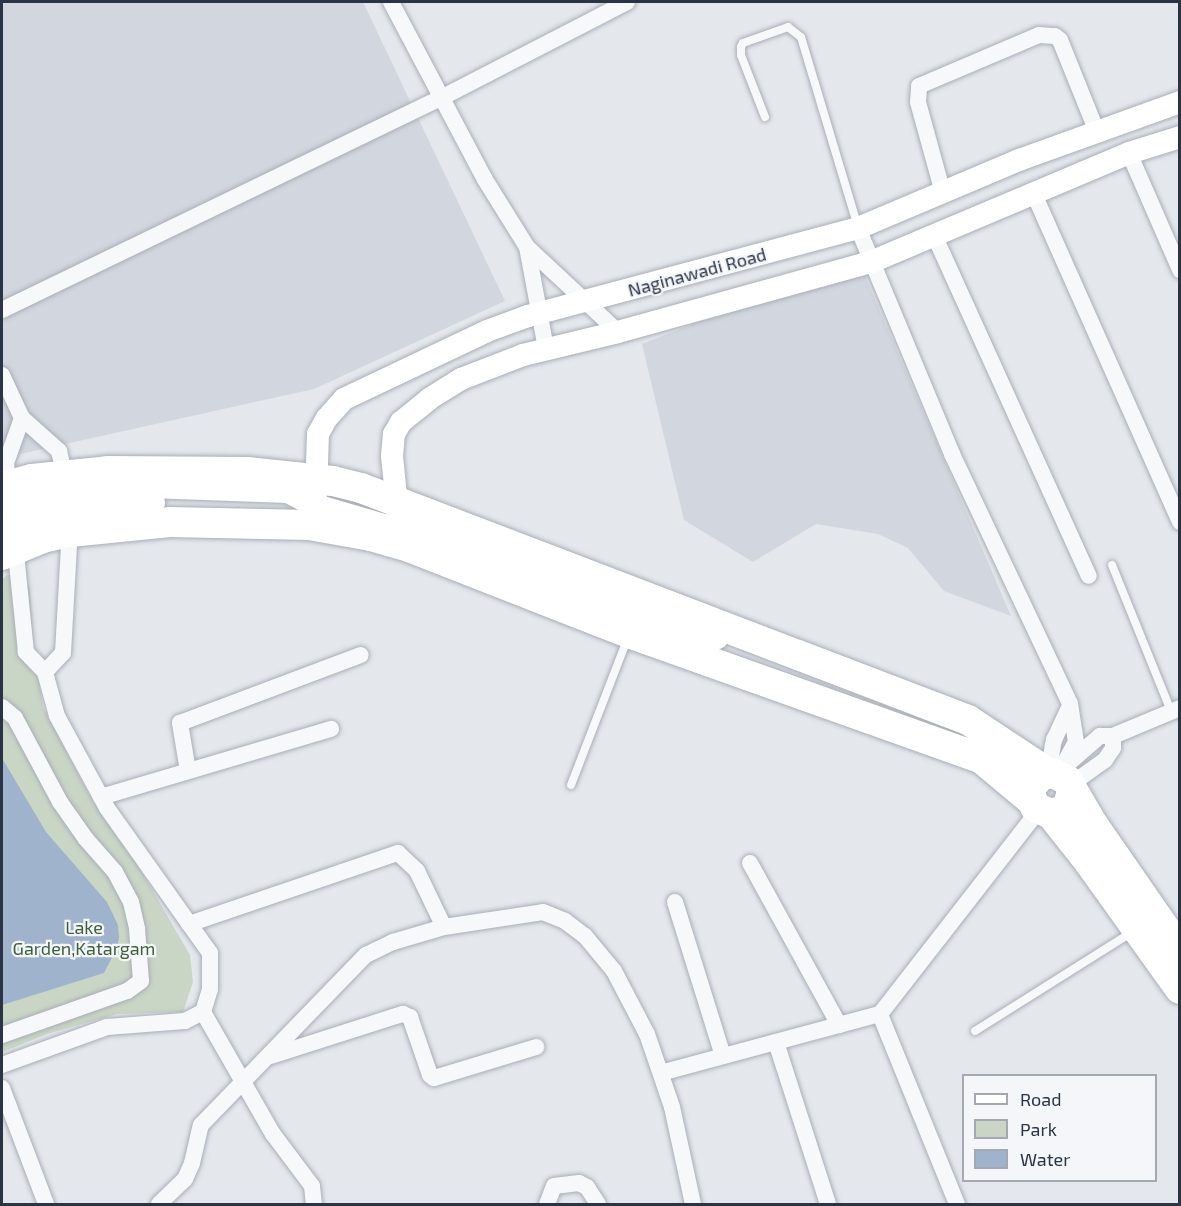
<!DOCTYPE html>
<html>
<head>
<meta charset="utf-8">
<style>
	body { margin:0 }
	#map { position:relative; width:1181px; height:1206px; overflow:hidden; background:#e4e7ec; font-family:"Exo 2",sans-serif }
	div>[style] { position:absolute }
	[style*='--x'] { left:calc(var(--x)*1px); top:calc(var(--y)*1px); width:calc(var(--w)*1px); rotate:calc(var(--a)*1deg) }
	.built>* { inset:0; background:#d2d6de }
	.green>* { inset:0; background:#c9d6c5 }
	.water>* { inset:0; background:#9fb4cc }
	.roads { filter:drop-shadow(0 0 2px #a9aeb7) drop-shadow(0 0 2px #a9aeb7) }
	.lane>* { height:8px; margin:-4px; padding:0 4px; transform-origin:4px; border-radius:4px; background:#f7f8fa }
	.street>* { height:16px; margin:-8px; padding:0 8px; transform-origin:8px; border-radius:8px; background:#f7f8fa }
	.secondary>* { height:22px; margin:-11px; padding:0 11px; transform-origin:11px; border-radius:11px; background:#fff }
	.highway>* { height:30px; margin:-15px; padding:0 15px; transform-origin:15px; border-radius:15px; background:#fff }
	span { translate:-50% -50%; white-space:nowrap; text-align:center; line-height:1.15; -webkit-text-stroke:4.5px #f4f6f9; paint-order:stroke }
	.street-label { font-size:18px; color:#2b3445 }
	.park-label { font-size:18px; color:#3f6138 }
	.frame { position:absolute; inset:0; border:3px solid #2b3445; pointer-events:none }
	.legend { position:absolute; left:962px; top:1074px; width:195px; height:108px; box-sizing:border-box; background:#f4f6f9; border:2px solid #a4a8b1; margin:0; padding:8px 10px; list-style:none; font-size:18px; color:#2b3445 }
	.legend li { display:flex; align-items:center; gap:12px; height:30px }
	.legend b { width:30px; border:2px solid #a4a8b1 }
</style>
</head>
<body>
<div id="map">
	<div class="built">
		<div style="clip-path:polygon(2px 2px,363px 2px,505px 301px,314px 389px,2px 458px)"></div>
		<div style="clip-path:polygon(858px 260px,1011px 616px,944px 591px,908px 548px,878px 534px,816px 524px,753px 562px,684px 520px,642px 344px)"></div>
	</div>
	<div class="green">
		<div style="clip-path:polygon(22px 574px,30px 588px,33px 641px,43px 707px,92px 800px,133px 857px,190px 955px,193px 982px,183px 1012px,117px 1014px,47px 1034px,2px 1052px,2px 579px,7px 575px)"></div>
	</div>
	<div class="water">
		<div style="clip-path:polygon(2px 758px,46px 832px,107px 902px,118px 925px,119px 937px,117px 948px,104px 973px,2px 1005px)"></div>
	</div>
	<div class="roads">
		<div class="lane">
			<div style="--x:765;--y:117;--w:66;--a:-111.2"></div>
			<div style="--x:741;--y:55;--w:8;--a:-90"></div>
			<div style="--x:741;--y:47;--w:4;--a:-63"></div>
			<div style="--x:743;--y:43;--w:48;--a:-19.6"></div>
			<div style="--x:788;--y:27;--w:16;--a:38"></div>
			<div style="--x:801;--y:37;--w:198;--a:73.3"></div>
			<div style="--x:1112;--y:565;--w:157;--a:68"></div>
			<div style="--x:571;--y:785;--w:159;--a:-68.9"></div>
			<div style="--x:975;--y:1031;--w:186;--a:-32.2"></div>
		</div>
		<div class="street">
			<div style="--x:391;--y:2;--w:199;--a:62.1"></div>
			<div style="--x:484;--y:178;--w:81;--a:58.1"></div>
			<div style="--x:527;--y:247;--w:125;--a:43"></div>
			<div style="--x:1129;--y:153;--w:128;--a:66.4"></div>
			<div style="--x:943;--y:193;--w:94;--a:-105.4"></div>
			<div style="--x:918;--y:102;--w:16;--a:-86"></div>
			<div style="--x:919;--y:86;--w:130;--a:-23"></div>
			<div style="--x:1039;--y:35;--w:16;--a:4"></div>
			<div style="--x:1055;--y:36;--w:6;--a:39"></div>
			<div style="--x:1060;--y:40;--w:99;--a:68.1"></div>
			<div style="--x:1034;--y:194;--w:359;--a:66"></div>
			<div style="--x:858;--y:228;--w:245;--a:67.4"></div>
			<div style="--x:952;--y:454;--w:276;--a:64.7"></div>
			<div style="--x:1070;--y:704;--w:38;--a:81"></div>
			<div style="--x:1076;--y:742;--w:37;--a:119"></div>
			<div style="--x:935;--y:237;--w:372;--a:65.6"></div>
			<div style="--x:527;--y:247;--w:104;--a:79.4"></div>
			<div style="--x:2;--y:310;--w:490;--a:-25.8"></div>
			<div style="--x:443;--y:97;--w:207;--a:-27.3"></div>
			<div style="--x:2;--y:375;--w:47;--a:65.1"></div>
			<div style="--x:22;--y:418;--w:50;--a:41.7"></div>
			<div style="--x:59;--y:451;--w:31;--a:77"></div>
			<div style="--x:9;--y:492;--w:29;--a:-96"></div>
			<div style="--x:6;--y:463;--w:48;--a:-70.4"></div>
			<div style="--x:45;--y:672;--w:26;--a:-47"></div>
			<div style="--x:63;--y:653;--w:126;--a:-86.8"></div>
			<div style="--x:2;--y:707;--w:17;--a:40"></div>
			<div style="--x:15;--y:718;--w:95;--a:61.8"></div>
			<div style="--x:60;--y:802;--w:45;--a:54.9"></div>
			<div style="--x:86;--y:839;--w:44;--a:48.7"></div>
			<div style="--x:115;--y:872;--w:34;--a:62"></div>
			<div style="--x:131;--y:902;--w:28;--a:77"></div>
			<div style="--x:137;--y:929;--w:52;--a:85.6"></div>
			<div style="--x:141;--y:981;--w:17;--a:144"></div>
			<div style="--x:127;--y:991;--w:133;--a:160.6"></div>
			<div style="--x:1070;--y:762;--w:40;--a:-41"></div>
			<div style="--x:1100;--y:736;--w:13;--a:0"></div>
			<div style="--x:1113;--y:736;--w:73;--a:-22.7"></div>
			<div style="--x:188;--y:771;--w:49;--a:-99.5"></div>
			<div style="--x:180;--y:723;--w:193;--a:-20.6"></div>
			<div style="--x:1048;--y:773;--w:34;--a:-80"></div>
			<div style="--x:1054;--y:740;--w:38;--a:-65"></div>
			<div style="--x:1070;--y:785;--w:43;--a:-35.5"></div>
			<div style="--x:1105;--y:760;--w:14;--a:-56"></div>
			<div style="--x:1113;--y:748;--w:12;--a:-90"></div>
			<div style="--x:101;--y:797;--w:240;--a:-16.5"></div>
			<div style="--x:750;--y:863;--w:185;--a:61.2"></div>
			<div style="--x:675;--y:902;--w:161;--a:72.7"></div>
			<div style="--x:189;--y:924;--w:221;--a:-18.8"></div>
			<div style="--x:398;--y:853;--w:26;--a:43"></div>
			<div style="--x:417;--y:871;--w:62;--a:64.3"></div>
			<div style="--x:203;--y:1012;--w:141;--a:60.2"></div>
			<div style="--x:273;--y:1134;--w:65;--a:53.1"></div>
			<div style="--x:312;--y:1186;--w:18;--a:84"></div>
			<div style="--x:776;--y:1042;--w:170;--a:72.2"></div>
			<div style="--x:271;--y:1056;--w:139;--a:-17.7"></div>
			<div style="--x:403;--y:1014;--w:8;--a:23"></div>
			<div style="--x:410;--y:1017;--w:61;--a:71"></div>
			<div style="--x:430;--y:1075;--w:5;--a:37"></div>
			<div style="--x:434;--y:1078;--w:107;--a:-16.9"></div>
			<div style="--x:2;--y:1065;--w:112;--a:-19.9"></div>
			<div style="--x:107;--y:1027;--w:78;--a:-4.4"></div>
			<div style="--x:185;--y:1021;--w:20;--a:-27"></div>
			<div style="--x:203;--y:1012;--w:24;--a:-73"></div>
			<div style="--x:210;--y:989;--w:36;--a:-90"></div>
			<div style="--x:210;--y:953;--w:178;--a:-125.4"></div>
			<div style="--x:107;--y:808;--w:105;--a:-118.5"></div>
			<div style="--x:57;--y:716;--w:46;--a:-105.3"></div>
			<div style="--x:45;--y:672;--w:28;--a:-134"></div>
			<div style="--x:26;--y:652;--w:109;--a:-95.8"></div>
			<div style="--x:661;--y:1073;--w:227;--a:-15.1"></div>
			<div style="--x:2;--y:1088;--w:124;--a:69.2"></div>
			<div style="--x:159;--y:1204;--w:36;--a:-44"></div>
			<div style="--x:185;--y:1179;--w:17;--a:-66"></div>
			<div style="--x:192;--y:1163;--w:39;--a:-77"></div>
			<div style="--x:201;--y:1125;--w:237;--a:-45.9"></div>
			<div style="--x:366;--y:955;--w:30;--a:-26"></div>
			<div style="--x:393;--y:942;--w:53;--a:-16.4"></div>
			<div style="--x:444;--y:927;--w:100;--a:-8.6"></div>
			<div style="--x:543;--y:912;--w:24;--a:22"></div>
			<div style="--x:565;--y:921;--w:25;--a:37"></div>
			<div style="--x:585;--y:936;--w:45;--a:50.4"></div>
			<div style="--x:614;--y:971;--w:71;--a:62.4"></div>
			<div style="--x:647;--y:1034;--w:77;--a:71.1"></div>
			<div style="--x:672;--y:1107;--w:99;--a:77.8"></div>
			<div style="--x:547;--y:1204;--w:19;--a:-69"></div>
			<div style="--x:554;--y:1186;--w:25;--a:-7"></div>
			<div style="--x:579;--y:1183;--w:9;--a:27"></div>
			<div style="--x:587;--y:1187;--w:20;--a:57"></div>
			<div style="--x:957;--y:1204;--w:205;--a:-112.1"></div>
			<div style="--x:880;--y:1014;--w:259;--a:-52.1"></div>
		</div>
		<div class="secondary">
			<div style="--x:316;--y:494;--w:60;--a:-88.1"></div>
			<div style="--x:318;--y:434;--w:18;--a:-61"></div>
			<div style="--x:327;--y:418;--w:25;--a:-48"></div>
			<div style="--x:344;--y:399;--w:158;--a:-25.4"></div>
			<div style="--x:487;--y:331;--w:44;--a:-20.1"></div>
			<div style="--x:528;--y:316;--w:342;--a:-14.9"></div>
			<div style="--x:858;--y:228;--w:175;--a:-22.9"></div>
			<div style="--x:1019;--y:160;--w:171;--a:-19.8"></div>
			<div style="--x:2;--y:508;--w:67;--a:-14.7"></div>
			<div style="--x:67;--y:491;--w:54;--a:-5.3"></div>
			<div style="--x:121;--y:486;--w:167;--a:2.1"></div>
			<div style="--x:288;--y:492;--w:24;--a:28"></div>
			<div style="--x:309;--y:503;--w:121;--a:16.3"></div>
			<div style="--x:425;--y:537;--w:272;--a:20.4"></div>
			<div style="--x:680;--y:632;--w:17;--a:-7"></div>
			<div style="--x:697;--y:630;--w:22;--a:22"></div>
			<div style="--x:398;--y:515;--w:59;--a:-95.8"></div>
			<div style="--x:392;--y:456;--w:22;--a:-85"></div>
			<div style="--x:394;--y:434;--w:14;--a:-60"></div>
			<div style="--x:401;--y:422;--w:36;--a:-39"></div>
			<div style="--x:429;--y:399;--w:38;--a:-32"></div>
			<div style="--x:461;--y:379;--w:66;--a:-21.2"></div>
			<div style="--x:523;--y:355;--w:98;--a:-13.6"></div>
			<div style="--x:618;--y:332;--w:263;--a:-15.5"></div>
			<div style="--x:871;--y:262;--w:280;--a:-22.9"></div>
			<div style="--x:1129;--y:153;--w:53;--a:-17.4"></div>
			<div style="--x:2;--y:531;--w:58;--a:-20.3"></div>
			<div style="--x:56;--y:511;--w:59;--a:-8.8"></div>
			<div style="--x:114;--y:502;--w:40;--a:1.4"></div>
		</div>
		<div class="highway">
			<div style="--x:2;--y:487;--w:31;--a:-15"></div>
			<div style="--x:32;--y:479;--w:76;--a:-6"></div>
			<div style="--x:108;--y:471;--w:139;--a:0.4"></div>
			<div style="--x:247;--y:472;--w:86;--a:6"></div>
			<div style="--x:333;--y:481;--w:29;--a:14"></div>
			<div style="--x:361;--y:488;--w:650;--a:20.92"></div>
			<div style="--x:968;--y:720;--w:96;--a:33.5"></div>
			<div style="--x:2;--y:555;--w:44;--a:-22.5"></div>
			<div style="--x:43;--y:538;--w:28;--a:-13"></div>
			<div style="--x:70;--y:532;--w:100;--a:-5.7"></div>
			<div style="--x:170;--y:522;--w:139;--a:1.2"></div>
			<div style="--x:309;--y:525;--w:63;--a:10.1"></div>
			<div style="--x:371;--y:536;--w:40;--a:16"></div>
			<div style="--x:409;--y:547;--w:236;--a:21.4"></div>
			<div style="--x:629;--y:633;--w:375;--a:19.6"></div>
			<div style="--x:982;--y:759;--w:64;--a:39.9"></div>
			<div style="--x:1072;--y:792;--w:14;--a:107"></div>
			<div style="--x:1068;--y:805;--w:6;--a:129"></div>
			<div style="--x:1064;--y:810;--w:14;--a:163"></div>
			<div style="--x:1051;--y:814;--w:17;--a:-156"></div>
			<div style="--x:1035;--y:807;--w:15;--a:-110"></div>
			<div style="--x:1030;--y:793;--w:7;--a:-74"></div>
			<div style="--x:1032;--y:786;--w:14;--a:-51"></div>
			<div style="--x:1041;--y:775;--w:12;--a:-9"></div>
			<div style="--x:1053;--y:773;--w:16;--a:27"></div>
			<div style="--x:1067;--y:780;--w:50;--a:59.8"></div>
			<div style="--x:1092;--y:823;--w:155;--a:55.3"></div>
			<div style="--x:1051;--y:814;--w:61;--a:51.6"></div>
			<div style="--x:1089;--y:862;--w:156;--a:54.4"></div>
		</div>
	</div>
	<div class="street-label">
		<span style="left:697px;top:272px;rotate:-15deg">Naginawadi Road</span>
	</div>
	<div class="park-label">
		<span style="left:84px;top:938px">Lake<br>Garden,Katargam</span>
	</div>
	<div class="frame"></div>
	<ul class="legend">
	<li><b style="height:8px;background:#fff"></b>Road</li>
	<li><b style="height:16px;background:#c9d6c5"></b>Park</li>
	<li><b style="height:16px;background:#9fb4cc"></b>Water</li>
	</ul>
</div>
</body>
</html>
